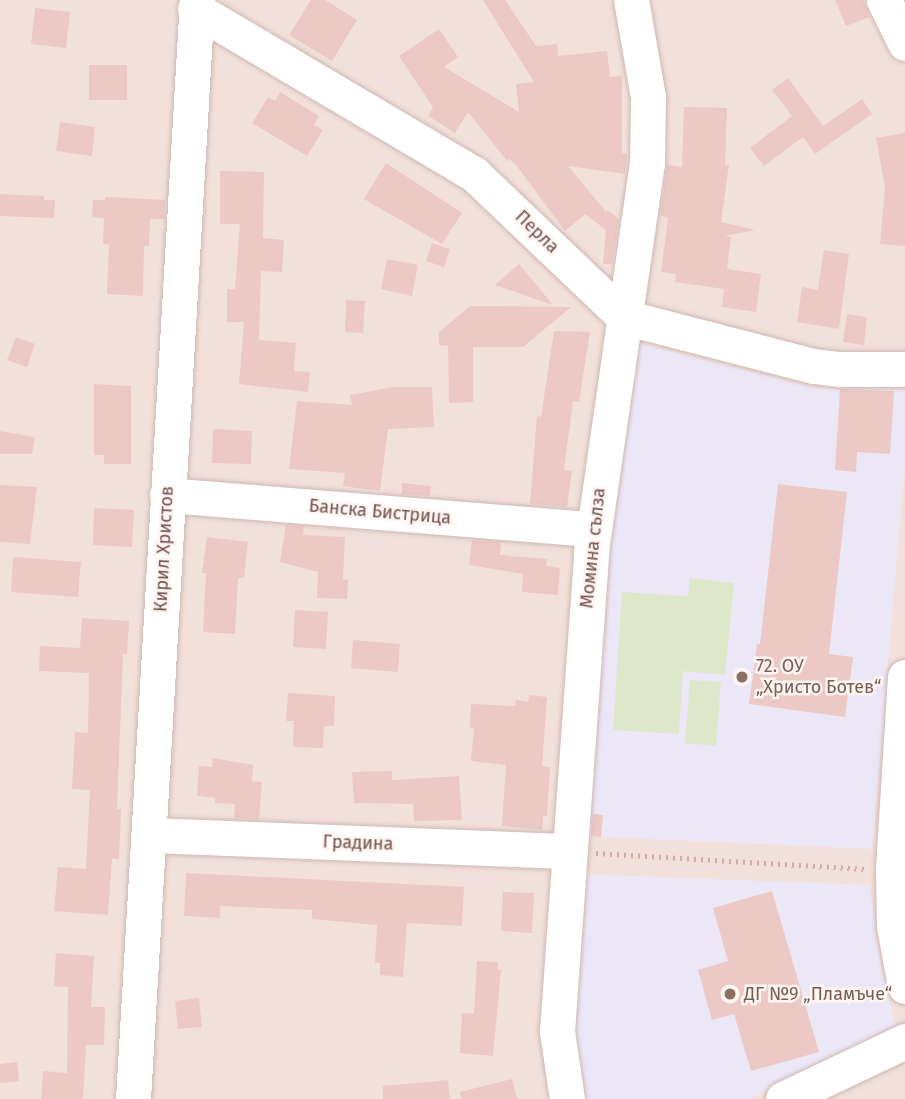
<!DOCTYPE html>
<html>
<head>
<meta charset="utf-8">
<style>
	body { margin:0 }
	#map { position:relative; width:905px; height:1099px; overflow:hidden; background:#fbf0eb; font-family:"Fira Sans",sans-serif }
	div>[style] { position:absolute }
	[style*='--x'] { left:calc(var(--x)*1px); top:calc(var(--y)*1px); width:calc(var(--w)*1px); rotate:calc(var(--a)*1deg) }
	.residential>* { inset:0; background:#f2e0da }
	.education>* { inset:0; background:#ece7f7 }
	.green>* { inset:0; background:#dfe7ca }
	.building>* { inset:0; background:#edc9c5 }
	.path>* { height:4.5px; margin-top:-2.25px; transform-origin:0; background:repeating-linear-gradient(90deg,#d3aba8 0 2px,transparent 0 7px) }
	.roads { filter:drop-shadow(0 0 2px #ceb8b4) drop-shadow(0 0 2px #ceb8b4) }
	.minor>* { height:35px; margin:-17.5px; padding:0 17.5px; transform-origin:17.5px; border-radius:17.5px; background:#fff }
	.dots>* { width:19px; height:19px; translate:-50% -50%; box-sizing:border-box; border:4px solid #fdf5f1; border-radius:50% }
	span { translate:-50% -50%; white-space:nowrap; text-align:center; line-height:1.15; -webkit-text-stroke:5px #fdf5f1; paint-order:stroke }
	.street-label { font-size:18px; color:#735250 }
	.education-label { font-size:18px; color:#785e54 }
	.left { translate:0 -50%; text-align:left }
</style>
</head>
<body>
<div id="map">
	<div class="residential">
		<div style="clip-path:polygon(0 0,905px 0,905px 1099px,0 1099px)"></div>
	</div>
	<div class="education">
		<div style="clip-path:polygon(637px 343px,816px 388px,905px 390px,905px 466px,872px 849px,584px 836px,608px 541px)"></div>
		<div style="clip-path:polygon(580px 874px,870px 885px,880px 961px,896px 1028px,751px 1099px,583px 1099px,569px 1032px)"></div>
	</div>
	<div class="green">
		<div style="clip-path:polygon(690px 578px,734px 583px,725px 675px,683px 671px,679px 734px,613px 730px,622px 592px,688px 596px)"></div>
		<div style="clip-path:polygon(690px 680px,721px 682px,716px 746px,685px 743px)"></div>
	</div>
	<div class="building">
		<div style="clip-path:polygon(311px 0,325px 0,357px 20px,332px 61px,289px 35px)"></div>
		<div style="clip-path:polygon(483px 0,505px 0,536px 46px,557px 44px,558px 56px,607px 51px,610px 77px,622px 76px,622px 153px,627px 154px,625px 174px,568px 166px,607px 213px,607px 210px,619px 219px,612px 264px,603px 264px,606px 230px,585px 214px,565px 231px,516px 165px,509px 159px,507px 161px,468px 112px,455px 133px,428px 116px,433px 107px,399px 56px,439px 29px,458px 57px,444px 67px,519px 112px,516px 84px,534px 82px)"></div>
		<div style="clip-path:polygon(835px 0,864px 0,870px 17px,846px 26px)"></div>
		<div style="clip-path:polygon(35px 8px,70px 12px,66px 48px,31px 44px)"></div>
		<div style="clip-path:polygon(89px 65px,127px 65px,127px 100px,89px 100px)"></div>
		<div style="clip-path:polygon(788px 78px,823px 126px,862px 99px,872px 114px,815px 154px,803px 137px,764px 166px,750px 148px,792px 116px,772px 90px)"></div>
		<div style="clip-path:polygon(280px 92px,319px 116px,314px 125px,323px 130px,307px 156px,252px 123px,268px 97px,275px 101px)"></div>
		<div style="clip-path:polygon(684px 107px,727px 108px,725px 166px,729px 164px,721px 222px,755px 230px,725px 236px,731px 237px,727px 269px,761px 274px,756px 312px,722px 307px,724px 289px,675px 282px,676px 274px,661px 272px,668px 217px,660px 216px,667px 165px,682px 167px)"></div>
		<div style="clip-path:polygon(60px 122px,95px 127px,92px 156px,56px 151px)"></div>
		<div style="clip-path:polygon(905px 133px,905px 246px,880px 244px,885px 187px,876px 138px)"></div>
		<div style="clip-path:polygon(386px 163px,462px 213px,442px 244px,364px 199px)"></div>
		<div style="clip-path:polygon(220px 171px,264px 172px,263px 238px,284px 240px,282px 272px,261px 271px,259px 340px,296px 343px,294px 371px,310px 372px,308px 392px,239px 384px,244px 322px,227px 322px,227px 289px,235px 289px,240px 224px,220px 224px)"></div>
		<div style="clip-path:polygon(0 194px,44px 196px,44px 200px,55px 200px,54px 218px,0 216px)"></div>
		<div style="clip-path:polygon(105px 197px,165px 200px,164px 219px,150px 219px,149px 246px,144px 246px,143px 296px,107px 294px,109px 244px,103px 244px,104px 218px,92px 217px,93px 200px,105px 200px)"></div>
		<div style="clip-path:polygon(432px 243px,450px 249px,444px 267px,426px 261px)"></div>
		<div style="clip-path:polygon(824px 250px,849px 254px,839px 329px,797px 322px,802px 287px,818px 290px)"></div>
		<div style="clip-path:polygon(387px 259px,418px 265px,412px 296px,381px 289px)"></div>
		<div style="clip-path:polygon(519px 264px,553px 305px,495px 285px)"></div>
		<div style="clip-path:polygon(346px 300px,365px 301px,363px 333px,345px 332px)"></div>
		<div style="clip-path:polygon(470px 306px,477px 306px,571px 307px,523px 347px,473px 347px,473px 402px,449px 403px,448px 346px,439px 345px,439px 332px)"></div>
		<div style="clip-path:polygon(847px 314px,867px 317px,864px 345px,843px 342px)"></div>
		<div style="clip-path:polygon(554px 331px,590px 332px,579px 402px,573px 401px,564px 470px,572px 471px,567px 507px,530px 504px,537px 416px,541px 417px)"></div>
		<div style="clip-path:polygon(16px 337px,35px 344px,27px 367px,7px 360px)"></div>
		<div style="clip-path:polygon(94px 384px,131px 386px,131px 464px,104px 464px,104px 455px,94px 455px)"></div>
		<div style="clip-path:polygon(394px 387px,432px 387px,434px 427px,388px 429px,380px 491px,343px 486px,345px 473px,289px 469px,297px 401px,352px 405px,350px 395px)"></div>
		<div style="clip-path:polygon(840px 389px,894px 391px,890px 454px,857px 452px,856px 472px,835px 470px)"></div>
		<div style="clip-path:polygon(213px 429px,252px 431px,251px 464px,212px 463px)"></div>
		<div style="clip-path:polygon(0 431px,35px 437px,32px 454px,0 454px)"></div>
		<div style="clip-path:polygon(402px 483px,431px 486px,430px 496px,402px 494px)"></div>
		<div style="clip-path:polygon(778px 484px,847px 492px,829px 654px,853px 657px,845px 717px,749px 704px,757px 644px,760px 644px)"></div>
		<div style="clip-path:polygon(0 485px,37px 487px,30px 544px,0 542px)"></div>
		<div style="clip-path:polygon(94px 508px,134px 510px,132px 547px,93px 545px)"></div>
		<div style="clip-path:polygon(286px 525px,304px 526px,303px 535px,345px 537px,343px 580px,348px 579px,347px 599px,317px 598px,318px 572px,280px 562px)"></div>
		<div style="clip-path:polygon(207px 537px,248px 542px,244px 578px,238px 578px,235px 634px,203px 632px,206px 573px,202px 573px)"></div>
		<div style="clip-path:polygon(472px 540px,501px 542px,500px 555px,547px 559px,546px 566px,560px 568px,558px 595px,522px 592px,523px 574px,469px 565px)"></div>
		<div style="clip-path:polygon(13px 557px,81px 562px,78px 597px,11px 592px)"></div>
		<div style="clip-path:polygon(295px 610px,328px 612px,326px 649px,293px 647px)"></div>
		<div style="clip-path:polygon(82px 618px,129px 621px,127px 654px,123px 654px,117px 809px,121px 809px,119px 859px,112px 858px,108px 915px,54px 911px,58px 867px,86px 869px,90px 790px,72px 789px,75px 732px,88px 733px,89px 673px,39px 671px,40px 646px,80px 648px)"></div>
		<div style="clip-path:polygon(353px 640px,400px 644px,398px 672px,351px 668px)"></div>
		<div style="clip-path:polygon(288px 693px,335px 696px,334px 726px,324px 726px,323px 748px,293px 747px,294px 721px,286px 721px)"></div>
		<div style="clip-path:polygon(529px 695px,547px 697px,542px 766px,550px 767px,547px 816px,543px 816px,542px 830px,502px 826px,506px 765px,471px 761px,474px 728px,470px 728px,471px 704px,515px 706px,516px 700px,528px 702px)"></div>
		<div style="clip-path:polygon(213px 758px,253px 765px,252px 781px,262px 782px,259px 819px,234px 818px,235px 804px,215px 803px,215px 798px,197px 796px,199px 766px,212px 767px)"></div>
		<div style="clip-path:polygon(392px 771px,392px 780px,459px 776px,462px 820px,414px 821px,413px 804px,354px 803px,352px 772px)"></div>
		<div style="clip-path:polygon(593px 814px,603px 815px,601px 837px,591px 836px)"></div>
		<div style="clip-path:polygon(186px 873px,464px 887px,462px 926px,407px 923px,403px 977px,380px 975px,380px 963px,375px 963px,377px 925px,312px 919px,312px 910px,220px 906px,220px 918px,184px 916px)"></div>
		<div style="clip-path:polygon(772px 891px,819px 1052px,751px 1071px,734px 1014px,712px 1020px,698px 970px,728px 961px,713px 908px)"></div>
		<div style="clip-path:polygon(503px 892px,534px 893px,532px 933px,501px 931px)"></div>
		<div style="clip-path:polygon(56px 953px,94px 956px,91px 1007px,105px 1007px,104px 1045px,86px 1045px,83px 1099px,41px 1099px,43px 1071px,67px 1073px,68px 987px,54px 986px)"></div>
		<div style="clip-path:polygon(477px 961px,498px 962px,498px 970px,501px 970px,493px 1056px,460px 1053px,462px 1013px,474px 1014px)"></div>
		<div style="clip-path:polygon(199px 998px,202px 1027px,178px 1029px,175px 1001px)"></div>
		<div style="clip-path:polygon(17px 1062px,19px 1081px,0 1083px,0 1064px)"></div>
		<div style="clip-path:polygon(512px 1079px,517px 1099px,461px 1099px,460px 1092px)"></div>
		<div style="clip-path:polygon(448px 1080px,450px 1099px,383px 1099px,383px 1086px)"></div>
	</div>
	<div class="path">
		<div style="--x:596;--y:853;--w:271;--a:3.4"></div>
	</div>
	<div class="roads">
		<div class="minor">
			<div style="--x:884;--y:0;--w:48;--a:64"></div>
			<div style="--x:195;--y:9;--w:324;--a:30.6"></div>
			<div style="--x:474;--y:174;--w:207;--a:43.6"></div>
			<div style="--x:624;--y:317;--w:196;--a:14.5"></div>
			<div style="--x:814;--y:366;--w:26;--a:7"></div>
			<div style="--x:840;--y:369;--w:65;--a:0"></div>
			<div style="--x:167;--y:495;--w:427;--a:4.6"></div>
			<div style="--x:905;--y:677;--w:193;--a:93.6"></div>
			<div style="--x:893;--y:870;--w:56;--a:89"></div>
			<div style="--x:894;--y:926;--w:61;--a:79.6"></div>
			<div style="--x:149;--y:835;--w:418;--a:2.2"></div>
			<div style="--x:133;--y:1099;--w:1101;--a:-86.67"></div>
			<div style="--x:567;--y:1099;--w:69;--a:-98.4"></div>
			<div style="--x:557;--y:1031;--w:481;--a:-85.9"></div>
			<div style="--x:591;--y:551;--w:391;--a:-81.8"></div>
			<div style="--x:647;--y:164;--w:67;--a:-89.1"></div>
			<div style="--x:648;--y:97;--w:98;--a:-99.9"></div>
			<div style="--x:783;--y:1099;--w:135;--a:-25.4"></div>
		</div>
	</div>
	<div class="dots">
		<div style="left:742px;top:677px;background:#8d6e63"></div>
		<div style="left:730px;top:994px;background:#8d6e63"></div>
	</div>
	<div class="street-label">
		<span style="left:537px;top:232px;rotate:44deg">Перла</span>
		<span style="left:380px;top:512px;rotate:5deg">Банска Бистрица</span>
		<span style="left:593px;top:548px;rotate:-84deg">Момина сълза</span>
		<span style="left:164px;top:549px;rotate:-87deg">Кирил Христов</span>
		<span style="left:358px;top:843px;rotate:2deg">Градина</span>
	</div>
	<div class="education-label">
		<span class="left" style="left:756px;top:677px">72. ОУ<br>„Христо Ботев“</span>
		<span class="left" style="left:744px;top:994px">ДГ №9 „Пламъче“</span>
	</div>
</div>
</body>
</html>
